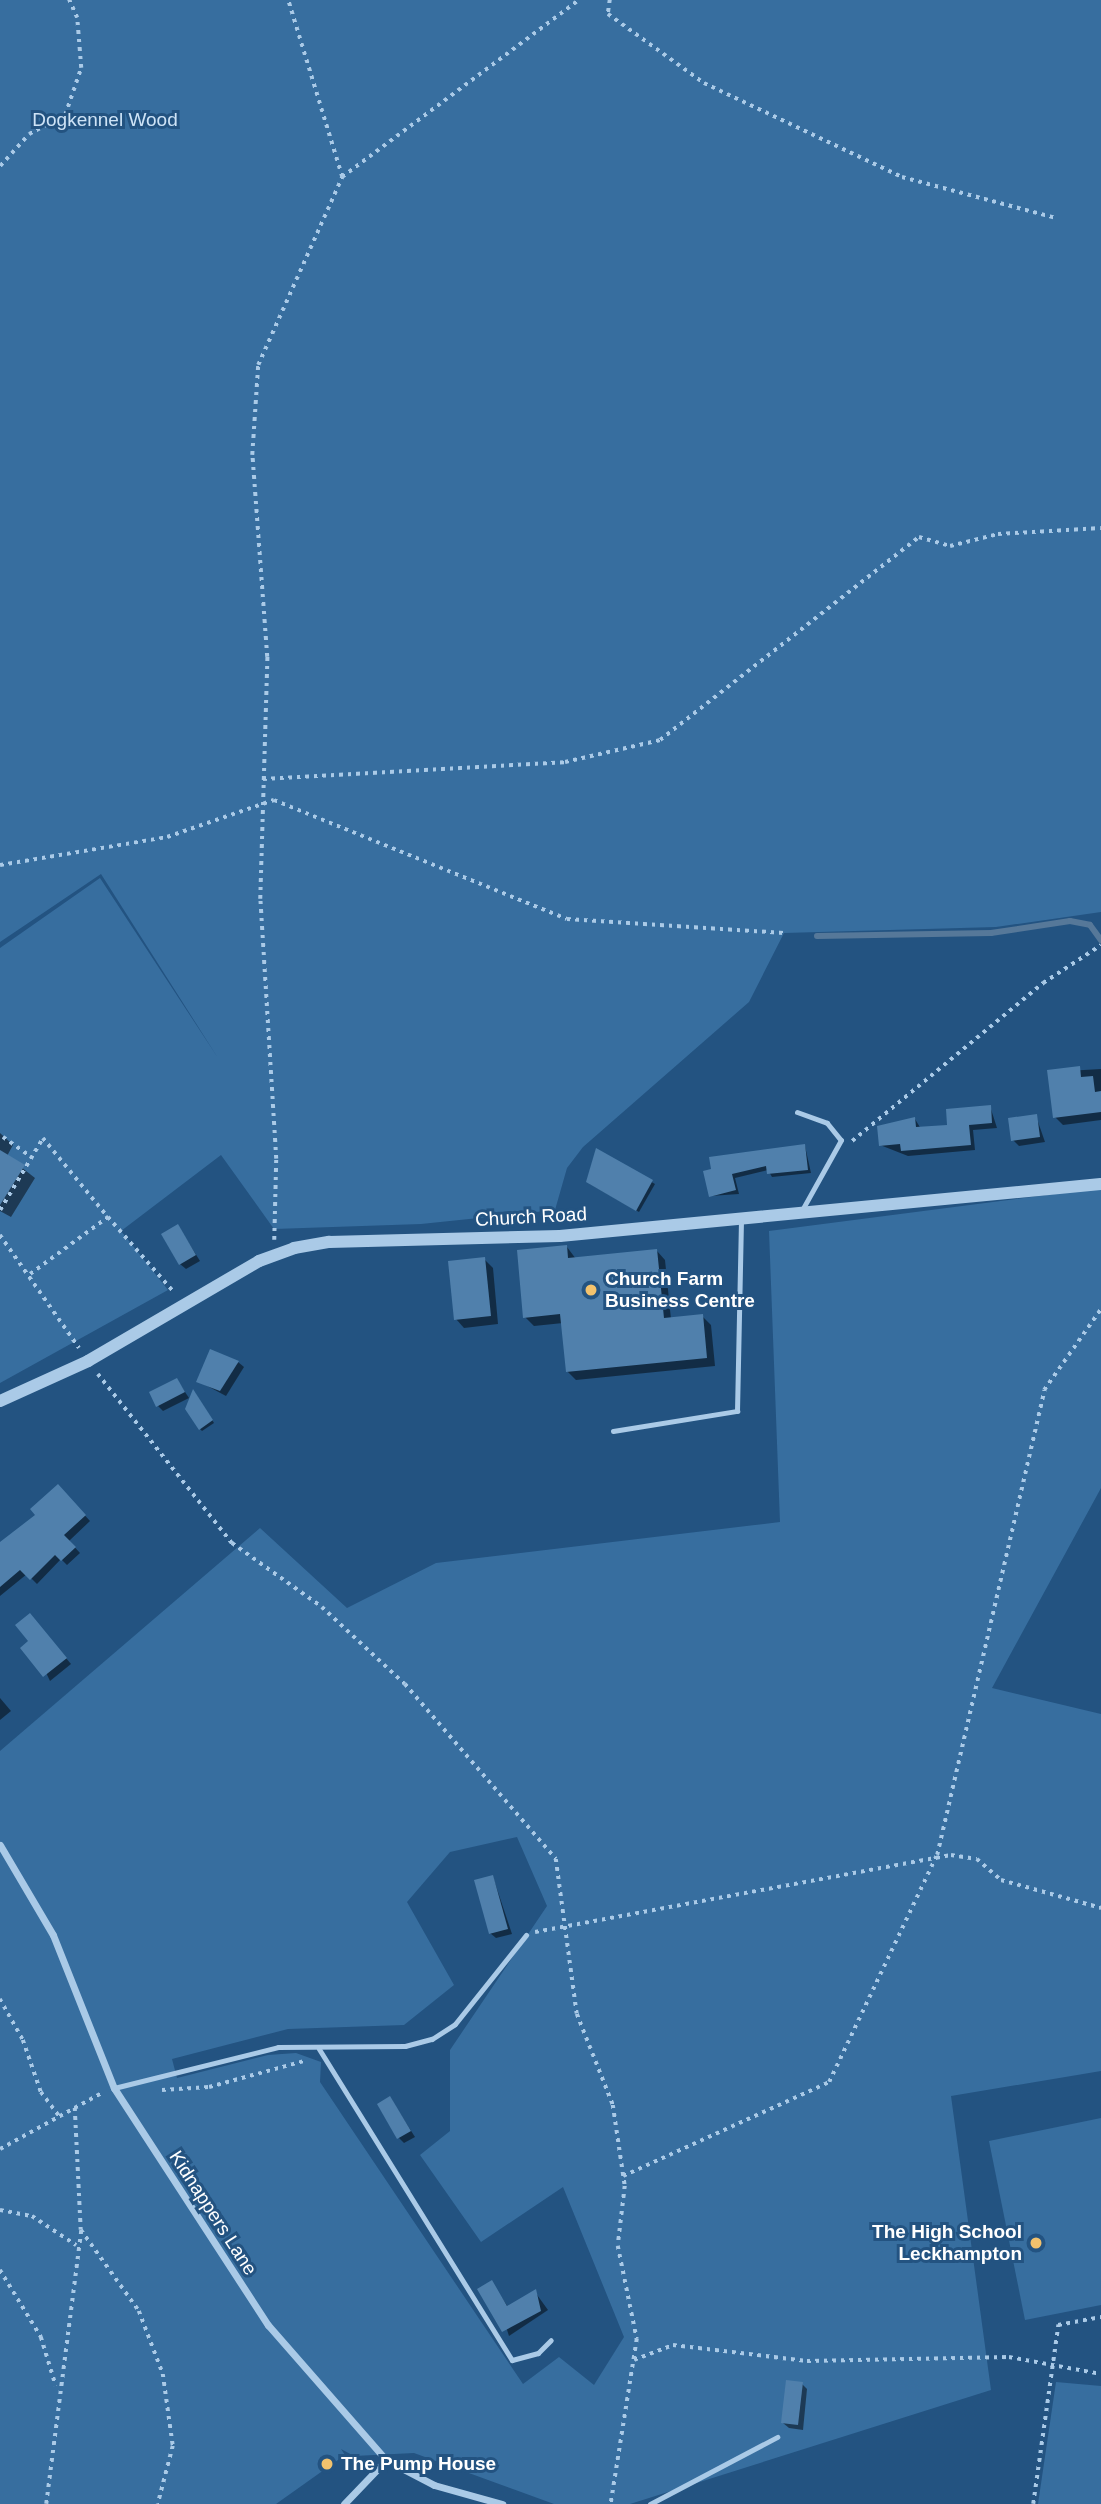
<!DOCTYPE html>
<html>
<head>
<meta charset="utf-8">
<style>
	body { margin:0 }
	#map { position:relative; width:1101px; height:2504px; overflow:hidden; background:#235381; font-family:Arial,sans-serif }
	div>[style] { position:absolute }
	[style*='--x'] { left:calc(var(--x)*1px); top:calc(var(--y)*1px); width:calc(var(--w)*1px); rotate:calc(var(--a)*1deg) }
	.green>* { inset:0; background:#376e9f }
	.shadow>* { inset:0; background:#0007 }
	.stream>* { height:6px; margin:-3px; padding:0 3px; transform-origin:3px; border-radius:3px; background:#567899 }
	.building>* { inset:0; background:#5080ac }
	.path>* { height:3.5px; margin-top:-1.75px; transform-origin:0; background:repeating-linear-gradient(90deg,#aacae7 0 3.5px,transparent 0 8.5px) }
	.service>* { height:5px; margin:-2.5px; padding:0 2.5px; transform-origin:2.5px; border-radius:2.5px; background:#aacae7 }
	.minor>* { height:7px; margin:-3.5px; padding:0 3.5px; transform-origin:3.5px; border-radius:3.5px; background:#aacae7 }
	.tertiary>* { height:12px; margin:-6px; padding:0 6px; transform-origin:6px; border-radius:6px; background:#aacae7 }
	.dots>* { width:19px; height:19px; translate:-50% -50%; box-sizing:border-box; border:4px solid #235381; border-radius:50% }
	span { translate:-50% -50%; white-space:nowrap; text-align:center; line-height:1.15; -webkit-text-stroke:6px #235381; paint-order:stroke }
	.park-label { font-size:19px; color:#cee3f6 }
	.street-label { font-size:19px; color:#fff }
	.poi-label { font-size:19px; color:#fff; font-weight:700 }
	.left { translate:0 -50%; text-align:left }
	.right { translate:-100% -50%; text-align:right }
</style>
</head>
<body>
<div id="map">
	<div class="green">
		<div style="clip-path:polygon(0 0,1101px 0,1101px 912px,996px 927px,784px 933px,749px 1002px,583px 1147px,567px 1168px,555px 1210px,421px 1224px,274px 1229px,221px 1155px,121px 1231px,168px 1290px,0 1383px,0 948px,100px 878px,218px 1058px,101px 874px,0 942px)"></div>
		<div style="clip-path:polygon(evenodd,1101px 1188px,1101px 1488px,992px 1688px,1101px 1714px,1101px 2071px,951px 2096px,991px 2390px,630px 2504px,554px 2504px,414px 2453px,354px 2456px,341px 2449px,345px 2455px,276px 2504px,0 2504px,0 1751px,260px 1528px,347px 1608px,436px 1563px,780px 1522px,769px 1231px,1101px 1188px,517px 1837px,547px 1906px,450px 2050px,450px 2131px,420px 2155px,481px 2242px,563px 2187px,624px 2337px,594px 2385px,559px 2357px,523px 2384px,320px 2082px,321px 2062px,296px 2053px,268px 2055px,177px 2078px,172px 2059px,288px 2029px,404px 2025px,454px 1985px,407px 1902px,450px 1852px,517px 1837px)"></div>
		<div style="clip-path:polygon(1101px 2118px,1101px 2305px,1025px 2320px,989px 2141px)"></div>
		<div style="clip-path:polygon(1056px 2382px,1101px 2386px,1101px 2504px,1038px 2504px)"></div>
	</div>
	<div class="shadow">
		<div style="clip-path:polygon(1101px 1069px,1101px 1120px,1063px 1125px,1055px 1117px,1049px 1072px)"></div>
		<div style="clip-path:polygon(990px 1106px,997px 1128px,973px 1130px,975px 1150px,908px 1156px,880px 1145px,915px 1119px,921px 1129px,949px 1127px)"></div>
		<div style="clip-path:polygon(1036px 1116px,1045px 1142px,1019px 1146px,1013px 1140px)"></div>
		<div style="clip-path:polygon(0 1133px,13px 1145px,7px 1156px,35px 1178px,11px 1217px,0 1211px)"></div>
		<div style="clip-path:polygon(805px 1146px,811px 1173px,772px 1177px,768px 1170px,735px 1178px,739px 1194px,710px 1196px,705px 1173px)"></div>
		<div style="clip-path:polygon(597px 1151px,655px 1184px,639px 1212px,590px 1184px)"></div>
		<div style="clip-path:polygon(178px 1226px,200px 1261px,186px 1269px,180px 1264px)"></div>
		<div style="clip-path:polygon(567px 1247px,576px 1259px,657px 1251px,665px 1260px,671px 1319px,702px 1316px,711px 1325px,715px 1366px,576px 1380px,567px 1371px,563px 1323px,534px 1326px,525px 1317px)"></div>
		<div style="clip-path:polygon(484px 1259px,493px 1268px,498px 1324px,464px 1328px,456px 1319px)"></div>
		<div style="clip-path:polygon(238px 1362px,244px 1367px,226px 1396px,198px 1381px)"></div>
		<div style="clip-path:polygon(177px 1380px,189px 1398px,163px 1411px,158px 1406px)"></div>
		<div style="clip-path:polygon(195px 1393px,214px 1423px,202px 1431px,200px 1429px)"></div>
		<div style="clip-path:polygon(58px 1486px,90px 1521px,69px 1541px,80px 1553px,67px 1565px,61px 1559px,37px 1584px,27px 1574px,0 1596px,0 1546px,38px 1516px)"></div>
		<div style="clip-path:polygon(35px 1621px,71px 1664px,50px 1681px,31px 1641px)"></div>
		<div style="clip-path:polygon(0 1698px,11px 1711px,0 1720px)"></div>
		<div style="clip-path:polygon(493px 1877px,512px 1934px,496px 1938px,490px 1933px)"></div>
		<div style="clip-path:polygon(390px 2098px,415px 2137px,404px 2143px,399px 2138px)"></div>
		<div style="clip-path:polygon(492px 2283px,508px 2307px,535px 2292px,548px 2310px,509px 2336px)"></div>
		<div style="clip-path:polygon(802px 2384px,807px 2389px,803px 2430px,789px 2428px,783px 2423px)"></div>
	</div>
	<div class="stream">
		<div style="--x:817;--y:936;--w:174;--a:-1"></div>
		<div style="--x:991;--y:933;--w:80;--a:-8.6"></div>
		<div style="--x:1070;--y:921;--w:20;--a:11"></div>
		<div style="--x:1090;--y:925;--w:19;--a:54"></div>
	</div>
	<div class="building">
		<div style="clip-path:polygon(1080px 1066px,1081px 1077px,1093px 1076px,1095px 1092px,1101px 1091px,1101px 1112px,1053px 1118px,1047px 1070px)"></div>
		<div style="clip-path:polygon(991px 1105px,992px 1123px,969px 1125px,971px 1145px,901px 1151px,900px 1144px,879px 1146px,877px 1126px,915px 1117px,916px 1127px,947px 1125px,946px 1109px)"></div>
		<div style="clip-path:polygon(1037px 1114px,1040px 1137px,1011px 1141px,1008px 1118px)"></div>
		<div style="clip-path:polygon(805px 1144px,808px 1170px,767px 1174px,766px 1166px,732px 1174px,736px 1190px,709px 1197px,703px 1171px,711px 1169px,709px 1157px)"></div>
		<div style="clip-path:polygon(596px 1148px,653px 1180px,636px 1211px,586px 1182px)"></div>
		<div style="clip-path:polygon(0 1150px,25px 1165px,0 1205px)"></div>
		<div style="clip-path:polygon(178px 1224px,196px 1255px,179px 1265px,161px 1234px)"></div>
		<div style="clip-path:polygon(567px 1245px,568px 1258px,657px 1249px,664px 1318px,703px 1314px,707px 1358px,566px 1372px,560px 1314px,523px 1318px,517px 1250px)"></div>
		<div style="clip-path:polygon(485px 1257px,491px 1316px,454px 1320px,448px 1261px)"></div>
		<div style="clip-path:polygon(210px 1349px,239px 1361px,220px 1391px,196px 1382px)"></div>
		<div style="clip-path:polygon(177px 1378px,185px 1392px,156px 1407px,149px 1392px)"></div>
		<div style="clip-path:polygon(193px 1389px,213px 1420px,199px 1430px,185px 1409px)"></div>
		<div style="clip-path:polygon(58px 1484px,86px 1515px,64px 1535px,76px 1547px,61px 1561px,55px 1555px,30px 1580px,20px 1570px,0 1587px,0 1542px,35px 1515px,30px 1509px)"></div>
		<div style="clip-path:polygon(30px 1613px,67px 1658px,43px 1677px,20px 1648px,28px 1641px,15px 1625px)"></div>
		<div style="clip-path:polygon(493px 1875px,508px 1929px,489px 1934px,474px 1880px)"></div>
		<div style="clip-path:polygon(390px 2096px,411px 2131px,397px 2139px,377px 2104px)"></div>
		<div style="clip-path:polygon(492px 2280px,507px 2306px,536px 2289px,541px 2311px,502px 2332px,477px 2289px)"></div>
		<div style="clip-path:polygon(786px 2380px,803px 2382px,798px 2425px,781px 2423px)"></div>
	</div>
	<div class="path">
		<div style="--x:610;--y:0;--w:14;--a:98"></div>
		<div style="--x:608;--y:14;--w:118;--a:35.7"></div>
		<div style="--x:704;--y:83;--w:219;--a:25.4"></div>
		<div style="--x:902;--y:177;--w:159;--a:14.9"></div>
		<div style="--x:0;--y:166;--w:43;--a:-47.8"></div>
		<div style="--x:29;--y:134;--w:41;--a:-27.8"></div>
		<div style="--x:65;--y:115;--w:50;--a:-71.2"></div>
		<div style="--x:81;--y:68;--w:50;--a:-94.6"></div>
		<div style="--x:77;--y:18;--w:20;--a:-114"></div>
		<div style="--x:342;--y:177;--w:296;--a:-36.8"></div>
		<div style="--x:263;--y:779;--w:302;--a:-3.2"></div>
		<div style="--x:565;--y:762;--w:98;--a:-13"></div>
		<div style="--x:660;--y:740;--w:329;--a:-38.1"></div>
		<div style="--x:919;--y:537;--w:32;--a:16"></div>
		<div style="--x:950;--y:546;--w:49;--a:-14"></div>
		<div style="--x:998;--y:534;--w:103;--a:-3.3"></div>
		<div style="--x:0;--y:865;--w:169;--a:-9.5"></div>
		<div style="--x:167;--y:837;--w:113;--a:-19.1"></div>
		<div style="--x:274;--y:800;--w:316;--a:22.1"></div>
		<div style="--x:567;--y:919;--w:217;--a:3.7"></div>
		<div style="--x:3;--y:1137;--w:35;--a:35"></div>
		<div style="--x:852;--y:1141;--w:248;--a:-39.6"></div>
		<div style="--x:1043;--y:983;--w:69;--a:-33.2"></div>
		<div style="--x:0;--y:1210;--w:84;--a:-59.2"></div>
		<div style="--x:43;--y:1138;--w:102;--a:50.6"></div>
		<div style="--x:0;--y:1235;--w:138;--a:55"></div>
		<div style="--x:274;--y:1240;--w:81;--a:-88.6"></div>
		<div style="--x:276;--y:1159;--w:260;--a:-93.5"></div>
		<div style="--x:260;--y:899;--w:242;--a:-88.3"></div>
		<div style="--x:267;--y:657;--w:203;--a:-94.2"></div>
		<div style="--x:252;--y:455;--w:90;--a:-86.2"></div>
		<div style="--x:258;--y:365;--w:206;--a:-65.9"></div>
		<div style="--x:342;--y:177;--w:185;--a:-107"></div>
		<div style="--x:30;--y:1274;--w:97;--a:-36.2"></div>
		<div style="--x:108;--y:1217;--w:100;--a:48.7"></div>
		<div style="--x:98;--y:1374;--w:216;--a:51.6"></div>
		<div style="--x:232;--y:1543;--w:110;--a:35.4"></div>
		<div style="--x:322;--y:1607;--w:113;--a:42.9"></div>
		<div style="--x:405;--y:1684;--w:231;--a:49.2"></div>
		<div style="--x:556;--y:1859;--w:156;--a:82.3"></div>
		<div style="--x:577;--y:2014;--w:98;--a:68.4"></div>
		<div style="--x:613;--y:2105;--w:82;--a:81.6"></div>
		<div style="--x:625;--y:2186;--w:60;--a:96.7"></div>
		<div style="--x:618;--y:2246;--w:95;--a:78.5"></div>
		<div style="--x:637;--y:2339;--w:167;--a:99"></div>
		<div style="--x:535;--y:1932;--w:423;--a:-10.5"></div>
		<div style="--x:951;--y:1855;--w:26;--a:9"></div>
		<div style="--x:977;--y:1859;--w:32;--a:41"></div>
		<div style="--x:1001;--y:1880;--w:104;--a:15.6"></div>
		<div style="--x:0;--y:1999;--w:47;--a:60.7"></div>
		<div style="--x:23;--y:2040;--w:55;--a:70.9"></div>
		<div style="--x:41;--y:2092;--w:31;--a:53"></div>
		<div style="--x:162;--y:2090;--w:47;--a:-3.7"></div>
		<div style="--x:209;--y:2087;--w:98;--a:-15.3"></div>
		<div style="--x:75;--y:2108;--w:122;--a:87.2"></div>
		<div style="--x:81;--y:2230;--w:100;--a:54.4"></div>
		<div style="--x:139;--y:2311;--w:67;--a:69.1"></div>
		<div style="--x:163;--y:2374;--w:73;--a:82.1"></div>
		<div style="--x:173;--y:2446;--w:60;--a:104.5"></div>
		<div style="--x:0;--y:2149;--w:116;--a:-28.8"></div>
		<div style="--x:623;--y:2176;--w:226;--a:-24.5"></div>
		<div style="--x:829;--y:2082;--w:251;--a:-64.6"></div>
		<div style="--x:937;--y:1855;--w:477;--a:-77"></div>
		<div style="--x:1044;--y:1390;--w:99;--a:-54.9"></div>
		<div style="--x:0;--y:2210;--w:33;--a:11"></div>
		<div style="--x:32;--y:2216;--w:53;--a:33.4"></div>
		<div style="--x:0;--y:2270;--w:79;--a:58.5"></div>
		<div style="--x:41;--y:2337;--w:51;--a:73"></div>
		<div style="--x:634;--y:2360;--w:42;--a:-21"></div>
		<div style="--x:673;--y:2345;--w:135;--a:6.8"></div>
		<div style="--x:807;--y:2361;--w:202;--a:-1.1"></div>
		<div style="--x:1009;--y:2357;--w:94;--a:10.5"></div>
		<div style="--x:46;--y:2504;--w:276;--a:-82.7"></div>
		<div style="--x:1033;--y:2504;--w:181;--a:-82"></div>
		<div style="--x:1058;--y:2325;--w:44;--a:-10.5"></div>
	</div>
	<div class="service">
		<div style="--x:797;--y:1112;--w:32;--a:20"></div>
		<div style="--x:827;--y:1123;--w:22;--a:51"></div>
		<div style="--x:841;--y:1140;--w:82;--a:119.1"></div>
		<div style="--x:613;--y:1431;--w:126;--a:-9.2"></div>
		<div style="--x:737;--y:1411;--w:190;--a:-88.8"></div>
		<div style="--x:319;--y:2049;--w:366;--a:58.2"></div>
		<div style="--x:512;--y:2360;--w:27;--a:-15"></div>
		<div style="--x:538;--y:2353;--w:18;--a:-45"></div>
		<div style="--x:114;--y:2088;--w:169;--a:-14"></div>
		<div style="--x:278;--y:2047;--w:127;--a:-0.5"></div>
		<div style="--x:405;--y:2046;--w:28;--a:-15"></div>
		<div style="--x:432;--y:2039;--w:27;--a:-33"></div>
		<div style="--x:455;--y:2024;--w:114;--a:-51.4"></div>
		<div style="--x:650;--y:2504;--w:144;--a:-27.8"></div>
	</div>
	<div class="minor">
		<div style="--x:0;--y:1845;--w:104;--a:59.5"></div>
		<div style="--x:53;--y:1935;--w:165;--a:68.3"></div>
		<div style="--x:114;--y:2088;--w:283;--a:57"></div>
		<div style="--x:268;--y:2325;--w:179;--a:48.8"></div>
		<div style="--x:386;--y:2460;--w:54;--a:27.5"></div>
		<div style="--x:434;--y:2485;--w:71;--a:15.6"></div>
		<div style="--x:344;--y:2504;--w:61;--a:-46.3"></div>
	</div>
	<div class="tertiary">
		<div style="--x:0;--y:1401;--w:97;--a:-24.4"></div>
		<div style="--x:88;--y:1361;--w:198;--a:-30.3"></div>
		<div style="--x:259;--y:1261;--w:37;--a:-20"></div>
		<div style="--x:294;--y:1248;--w:36;--a:-10"></div>
		<div style="--x:329;--y:1242;--w:231;--a:-1.5"></div>
		<div style="--x:560;--y:1236;--w:543;--a:-5.49"></div>
	</div>
	<div class="dots">
		<div style="left:591px;top:1290px;background:#f2c26d"></div>
		<div style="left:1036px;top:2243px;background:#f2c26d"></div>
		<div style="left:327px;top:2464px;background:#f2c26d"></div>
	</div>
	<div class="park-label">
		<span style="left:105px;top:120px">Dogkennel Wood</span>
	</div>
	<div class="street-label">
		<span style="left:531px;top:1217px;rotate:-3deg">Church Road</span>
		<span style="left:213px;top:2213px;rotate:57deg">Kidnappers Lane</span>
	</div>
	<div class="poi-label">
		<span class="left" style="left:605px;top:1290px">Church Farm<br>Business Centre</span>
		<span class="right" style="left:1022px;top:2243px">The High School<br>Leckhampton</span>
		<span class="left" style="left:341px;top:2464px">The Pump House</span>
	</div>
</div>
</body>
</html>
